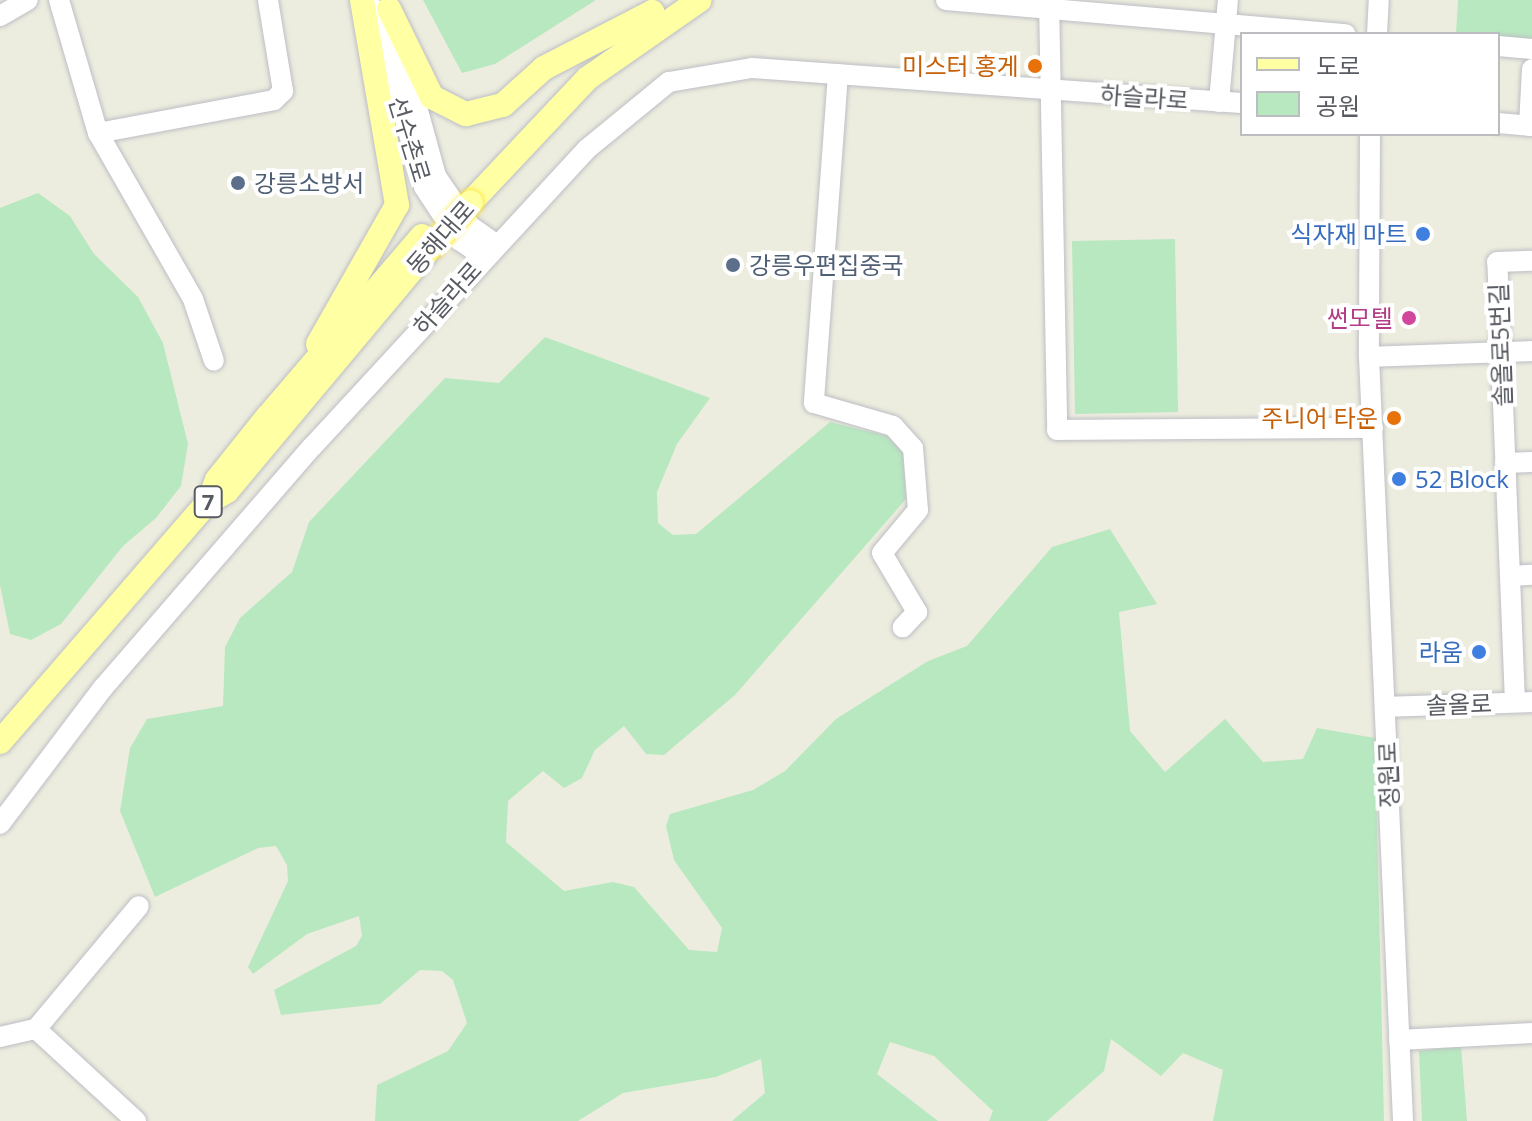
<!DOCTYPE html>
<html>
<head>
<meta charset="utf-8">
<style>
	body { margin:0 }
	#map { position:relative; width:1532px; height:1121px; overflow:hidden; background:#ededdf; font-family:"Open Sans","Noto Sans KR",sans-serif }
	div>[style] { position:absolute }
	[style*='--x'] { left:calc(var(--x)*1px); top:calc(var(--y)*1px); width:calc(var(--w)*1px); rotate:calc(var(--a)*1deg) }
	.green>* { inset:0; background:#b8e8c0 }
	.roads { filter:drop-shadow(0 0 2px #bdbec5) drop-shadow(0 0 2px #bdbec5) }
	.minor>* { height:20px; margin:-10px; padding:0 10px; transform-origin:10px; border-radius:10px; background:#fff }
	.major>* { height:24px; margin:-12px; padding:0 12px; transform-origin:12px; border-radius:12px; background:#ffffa3 }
	.bridges { filter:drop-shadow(0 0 2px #ffe947) drop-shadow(0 0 2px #ffe947) }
	.major-bridge>* { height:24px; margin:-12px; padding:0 12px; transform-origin:12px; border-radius:12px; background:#ffffa3 }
	.dots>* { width:22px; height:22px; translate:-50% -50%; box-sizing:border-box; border:4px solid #fff; border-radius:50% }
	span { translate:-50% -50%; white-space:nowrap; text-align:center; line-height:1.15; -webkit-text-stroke:8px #fff; paint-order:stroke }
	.shield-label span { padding:2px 6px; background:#fff; border:2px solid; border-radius:6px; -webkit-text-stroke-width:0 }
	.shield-label { font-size:22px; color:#585b62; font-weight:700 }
	.food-label { font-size:24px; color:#c56008 }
	.right { translate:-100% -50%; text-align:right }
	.street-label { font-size:24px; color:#585b62 }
	.service-label { font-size:24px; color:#4e5e75 }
	.left { translate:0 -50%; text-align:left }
	.shop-label { font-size:24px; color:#366cbe }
	.hotel-label { font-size:24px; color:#b23c85 }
	.legend { position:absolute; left:1240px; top:32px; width:260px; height:104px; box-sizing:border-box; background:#fff; border:2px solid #bcbdc0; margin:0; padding:10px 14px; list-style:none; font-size:24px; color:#585b62 }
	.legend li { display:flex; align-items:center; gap:16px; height:40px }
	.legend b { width:40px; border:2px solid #bcbdc0 }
</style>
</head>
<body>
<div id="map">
	<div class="green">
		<div style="clip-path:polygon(423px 0,596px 0,495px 64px,462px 73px)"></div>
		<div style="clip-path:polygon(1458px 0,1532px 0,1532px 49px,1498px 46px,1498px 34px,1456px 34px)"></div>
		<div style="clip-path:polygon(38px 193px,70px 216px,94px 254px,138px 297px,163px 343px,188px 444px,181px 486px,156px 518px,123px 546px,61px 624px,31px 640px,10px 634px,0 585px,0 208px)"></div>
		<div style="clip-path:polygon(1175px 239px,1178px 412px,1075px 414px,1072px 241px)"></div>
		<div style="clip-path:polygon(545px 337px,710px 398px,677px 444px,657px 492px,658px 523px,673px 535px,696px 534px,830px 422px,887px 436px,903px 453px,906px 499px,735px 695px,664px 755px,646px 754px,624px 726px,595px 750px,582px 778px,564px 788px,543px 771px,508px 801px,506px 842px,564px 891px,613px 882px,634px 887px,689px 950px,717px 952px,722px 928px,674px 860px,666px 826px,670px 814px,753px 790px,785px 771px,836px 719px,928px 661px,967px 646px,1052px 547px,1110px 529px,1157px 604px,1119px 612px,1130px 731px,1165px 772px,1225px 719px,1263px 762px,1303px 759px,1317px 728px,1375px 738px,1384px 1121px,1213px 1121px,1223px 1070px,1183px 1053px,1161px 1076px,1111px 1039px,1104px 1071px,1047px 1121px,989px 1121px,993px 1111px,934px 1056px,890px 1042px,877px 1074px,938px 1121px,732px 1121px,765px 1093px,761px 1059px,716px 1077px,623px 1093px,578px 1121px,375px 1121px,377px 1085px,448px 1051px,467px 1023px,453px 980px,442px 971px,420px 970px,380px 1004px,281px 1015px,274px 990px,356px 946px,362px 936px,359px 916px,307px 934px,253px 974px,248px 967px,288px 881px,287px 865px,276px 846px,258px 848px,155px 897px,120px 811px,130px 748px,147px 719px,223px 706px,225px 647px,240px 618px,292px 572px,309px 522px,445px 378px,499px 383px)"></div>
		<div style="clip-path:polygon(1461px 1046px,1467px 1121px,1422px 1121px,1419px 1051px)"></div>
	</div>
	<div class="roads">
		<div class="minor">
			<div style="--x:59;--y:0;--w:139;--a:73.7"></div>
			<div style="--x:98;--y:133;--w:191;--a:60.2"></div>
			<div style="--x:193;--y:299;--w:65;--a:71.3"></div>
			<div style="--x:946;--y:0;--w:401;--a:4.9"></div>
			<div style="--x:1049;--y:0;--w:430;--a:88.9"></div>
			<div style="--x:1057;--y:430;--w:316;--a:-0.4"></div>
			<div style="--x:373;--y:8;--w:186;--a:74.1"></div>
			<div style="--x:424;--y:187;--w:64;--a:56.6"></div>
			<div style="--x:459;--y:240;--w:30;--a:34"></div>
			<div style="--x:0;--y:16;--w:32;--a:-30"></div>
			<div style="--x:1377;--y:34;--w:34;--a:-87"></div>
			<div style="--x:1498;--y:46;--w:34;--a:5"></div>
			<div style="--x:401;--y:49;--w:132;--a:74.6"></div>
			<div style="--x:436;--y:176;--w:60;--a:55.8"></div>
			<div style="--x:470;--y:226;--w:32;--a:35"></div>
			<div style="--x:838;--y:74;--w:330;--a:94.2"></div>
			<div style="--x:814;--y:403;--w:82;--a:16.2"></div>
			<div style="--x:893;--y:426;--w:30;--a:48"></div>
			<div style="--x:913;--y:448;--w:62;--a:85.4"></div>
			<div style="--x:918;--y:510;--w:56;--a:129.9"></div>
			<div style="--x:882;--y:553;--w:69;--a:59.3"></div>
			<div style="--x:917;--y:612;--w:21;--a:133"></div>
			<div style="--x:1219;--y:102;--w:102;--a:-85"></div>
			<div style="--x:1498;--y:123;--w:34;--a:5"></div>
			<div style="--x:1529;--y:126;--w:57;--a:-87"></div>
			<div style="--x:98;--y:133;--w:179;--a:-10.6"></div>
			<div style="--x:274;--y:100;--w:13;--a:-45"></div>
			<div style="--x:283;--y:91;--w:92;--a:-99.4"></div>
			<div style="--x:1370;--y:134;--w:223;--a:90.3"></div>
			<div style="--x:1369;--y:357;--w:765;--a:87.45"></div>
			<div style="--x:1369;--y:357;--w:163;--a:-2.1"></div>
			<div style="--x:1505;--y:463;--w:27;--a:-2"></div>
			<div style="--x:1510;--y:576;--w:22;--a:-3"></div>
			<div style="--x:1515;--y:702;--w:440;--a:-92.3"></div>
			<div style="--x:1497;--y:262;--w:35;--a:-2"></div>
			<div style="--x:1385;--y:707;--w:147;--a:-1.9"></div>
			<div style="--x:0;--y:824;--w:171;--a:-52.9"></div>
			<div style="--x:103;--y:688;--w:319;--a:-49.1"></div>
			<div style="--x:312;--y:447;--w:405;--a:-47.3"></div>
			<div style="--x:587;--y:149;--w:106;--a:-39.3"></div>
			<div style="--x:669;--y:82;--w:84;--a:-9.6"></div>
			<div style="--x:752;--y:68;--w:491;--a:4.1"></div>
			<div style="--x:36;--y:1029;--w:136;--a:42.6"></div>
			<div style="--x:0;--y:1037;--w:37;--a:-13"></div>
			<div style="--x:36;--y:1029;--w:160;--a:-50.1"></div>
			<div style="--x:1399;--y:1040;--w:133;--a:-3"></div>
		</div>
		<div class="major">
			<div style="--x:389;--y:9;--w:98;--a:64"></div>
			<div style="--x:432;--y:97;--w:38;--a:27"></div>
			<div style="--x:466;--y:114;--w:38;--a:-14"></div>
			<div style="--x:503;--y:105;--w:55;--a:-42.1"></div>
			<div style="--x:544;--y:68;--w:122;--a:-27.4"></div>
			<div style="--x:471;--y:202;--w:170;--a:-46.7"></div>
			<div style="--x:588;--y:78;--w:136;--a:-34.9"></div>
			<div style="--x:422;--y:236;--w:237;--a:130.5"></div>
			<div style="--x:268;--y:416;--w:82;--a:128.6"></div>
			<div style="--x:217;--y:480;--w:24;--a:112"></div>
			<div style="--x:208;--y:502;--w:22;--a:-30"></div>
			<div style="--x:227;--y:491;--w:321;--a:-50.1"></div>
			<div style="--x:318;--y:344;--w:160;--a:-60.4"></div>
			<div style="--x:397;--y:205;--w:208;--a:-99.7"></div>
			<div style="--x:0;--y:742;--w:318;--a:-49.1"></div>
		</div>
	</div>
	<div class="bridges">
		<div class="major-bridge">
			<div style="--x:433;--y:245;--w:57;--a:-48.5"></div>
		</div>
	</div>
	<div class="dots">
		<div style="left:1035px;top:66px;background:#e8710a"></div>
		<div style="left:238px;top:183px;background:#5c6f8a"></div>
		<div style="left:1423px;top:234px;background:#3f7fe0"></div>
		<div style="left:733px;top:265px;background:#5c6f8a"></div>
		<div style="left:1409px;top:318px;background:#d1479c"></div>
		<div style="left:1394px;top:418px;background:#e8710a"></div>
		<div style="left:1399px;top:479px;background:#3f7fe0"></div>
		<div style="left:1479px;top:652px;background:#3f7fe0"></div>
	</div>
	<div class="shield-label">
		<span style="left:208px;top:502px">7</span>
	</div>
	<div class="food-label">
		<span class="right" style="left:1019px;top:66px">미스터 홍게</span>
		<span class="right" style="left:1378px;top:418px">주니어 타운</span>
	</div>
	<div class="street-label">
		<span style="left:1144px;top:97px;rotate:4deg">하슬라로</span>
		<span style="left:410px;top:139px;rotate:73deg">선수촌로</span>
		<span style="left:440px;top:237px;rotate:-49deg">동해대로</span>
		<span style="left:447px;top:298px;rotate:-48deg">하슬라로</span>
		<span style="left:1500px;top:345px;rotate:-92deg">솔올로5번길</span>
		<span style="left:1459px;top:704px;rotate:-2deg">솔올로</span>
		<span style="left:1388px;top:775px;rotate:-92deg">정원로</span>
	</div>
	<div class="service-label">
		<span class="left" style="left:254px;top:183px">강릉소방서</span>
		<span class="left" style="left:749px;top:265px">강릉우편집중국</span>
	</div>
	<div class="shop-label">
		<span class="right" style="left:1407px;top:234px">식자재 마트</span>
		<span class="left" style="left:1415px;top:479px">52 Block</span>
		<span class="right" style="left:1463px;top:652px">라움</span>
	</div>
	<div class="hotel-label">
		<span class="right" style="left:1393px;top:318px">썬모텔</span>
	</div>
	<ul class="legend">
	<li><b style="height:10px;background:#ffffa3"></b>도로</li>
	<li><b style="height:22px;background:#b8e8c0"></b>공원</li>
	</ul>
</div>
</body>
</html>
